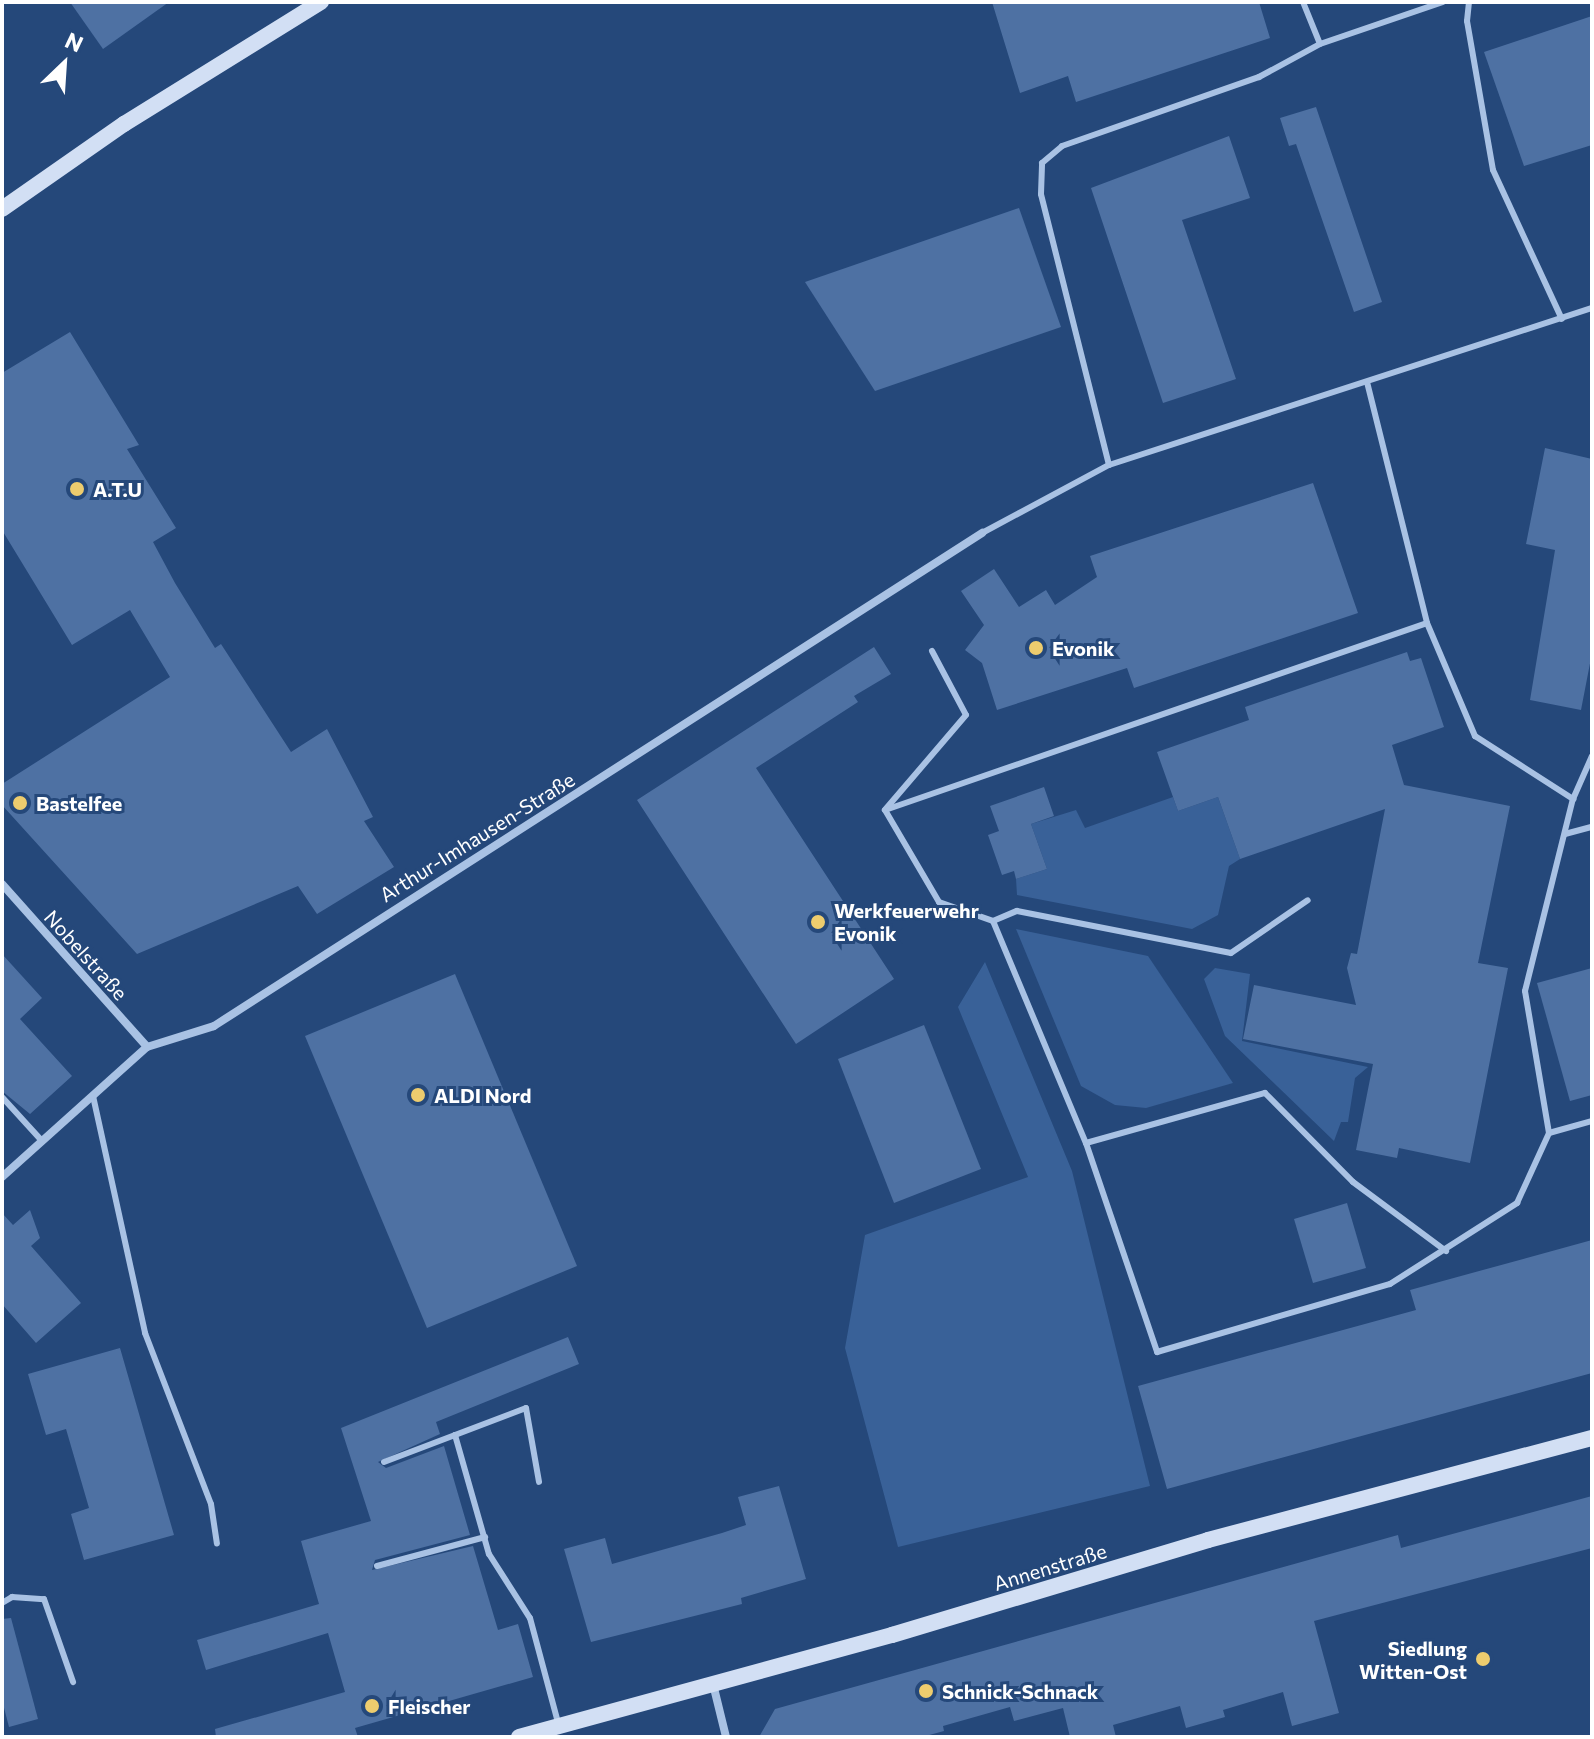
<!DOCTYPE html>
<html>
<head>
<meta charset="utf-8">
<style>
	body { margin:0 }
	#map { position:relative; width:1594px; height:1739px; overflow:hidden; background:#25487a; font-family:Commissioner,sans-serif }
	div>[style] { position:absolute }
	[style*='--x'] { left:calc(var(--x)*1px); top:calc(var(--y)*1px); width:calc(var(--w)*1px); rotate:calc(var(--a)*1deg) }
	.green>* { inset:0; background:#396198 }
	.building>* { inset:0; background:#4e71a3 }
	.lane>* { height:6px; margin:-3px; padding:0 3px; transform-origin:3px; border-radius:3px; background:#a9c2e4 }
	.street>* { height:8px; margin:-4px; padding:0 4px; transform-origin:4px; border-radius:4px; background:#a9c2e4 }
	.secondary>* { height:16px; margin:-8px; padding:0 8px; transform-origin:8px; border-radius:8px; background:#d2dff4 }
	.dots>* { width:22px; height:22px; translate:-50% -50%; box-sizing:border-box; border:4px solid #25487a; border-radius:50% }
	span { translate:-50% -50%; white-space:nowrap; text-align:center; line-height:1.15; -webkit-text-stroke:6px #25487a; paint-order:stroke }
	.poi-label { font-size:20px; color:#fff; font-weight:700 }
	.left { translate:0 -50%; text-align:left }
	.right { translate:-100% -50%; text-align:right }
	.street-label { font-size:20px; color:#fff }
	.frame { position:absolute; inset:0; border:4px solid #fff; pointer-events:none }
	.north { position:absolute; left:24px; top:24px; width:80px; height:80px; -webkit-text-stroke:6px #25487a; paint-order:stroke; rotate:25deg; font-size:22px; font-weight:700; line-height:32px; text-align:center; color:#fff }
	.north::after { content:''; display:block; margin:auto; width:28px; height:36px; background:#fff; clip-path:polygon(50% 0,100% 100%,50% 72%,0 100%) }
</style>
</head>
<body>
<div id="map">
	<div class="green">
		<div style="clip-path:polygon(1173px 797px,1178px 811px,1218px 797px,1240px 859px,1229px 866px,1218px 915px,1192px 929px,1017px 895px,1016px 879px,1047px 869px,1031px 824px,1076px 810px,1085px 828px)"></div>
		<div style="clip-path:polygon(1016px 929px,1148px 956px,1233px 1083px,1146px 1108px,1115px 1105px,1081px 1086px)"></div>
		<div style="clip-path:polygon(985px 962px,1072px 1171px,1150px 1486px,898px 1547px,845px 1348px,865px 1235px,1028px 1177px,958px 1007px)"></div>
		<div style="clip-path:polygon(1215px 968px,1250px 974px,1242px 1041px,1368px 1067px,1355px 1078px,1348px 1122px,1341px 1122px,1334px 1141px,1225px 1036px,1204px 979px)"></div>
	</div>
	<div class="building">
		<div style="clip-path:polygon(70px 2px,169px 2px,103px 49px)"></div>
		<div style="clip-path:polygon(992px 2px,1259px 2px,1270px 38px,1076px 102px,1068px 76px,1020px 93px)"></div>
		<div style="clip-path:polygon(1592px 16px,1592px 145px,1524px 166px,1484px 52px)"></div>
		<div style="clip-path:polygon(1316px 107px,1382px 302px,1354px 312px,1296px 144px,1289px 146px,1280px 118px)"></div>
		<div style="clip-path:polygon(1229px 136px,1250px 198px,1182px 220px,1236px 379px,1163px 403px,1091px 188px)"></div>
		<div style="clip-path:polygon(1019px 208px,1061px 327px,875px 391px,805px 282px)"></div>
		<div style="clip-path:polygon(70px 332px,139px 445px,127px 449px,176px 528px,153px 542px,175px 583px,215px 648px,221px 644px,291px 752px,327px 729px,373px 817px,364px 821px,394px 867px,317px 914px,298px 886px,137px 954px,2px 805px,2px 784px,170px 677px,130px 610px,72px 645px,2px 530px,2px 373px)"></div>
		<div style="clip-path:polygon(1545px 448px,1592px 459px,1592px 653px,1581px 710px,1530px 700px,1555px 550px,1526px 544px)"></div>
		<div style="clip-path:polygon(1313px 483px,1358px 613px,1134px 688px,1127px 668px,997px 710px,982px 663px,965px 650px,984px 625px,961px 591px,994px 569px,1019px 607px,1046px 590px,1055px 605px,1097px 577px,1090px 556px)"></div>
		<div style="clip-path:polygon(874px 647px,891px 674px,854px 696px,858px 702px,756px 768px,894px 979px,796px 1044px,637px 800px)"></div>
		<div style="clip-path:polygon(1407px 652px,1410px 661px,1421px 658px,1444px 727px,1392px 745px,1404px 785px,1510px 806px,1478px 963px,1508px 968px,1470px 1163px,1399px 1148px,1397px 1158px,1356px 1150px,1373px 1064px,1243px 1039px,1254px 985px,1356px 1005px,1347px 968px,1351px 953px,1357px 954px,1385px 809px,1240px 859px,1218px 797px,1178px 811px,1157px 752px,1249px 720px,1245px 707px)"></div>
		<div style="clip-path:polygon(1044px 787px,1054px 816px,1031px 824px,1047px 869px,1016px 879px,1014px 871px,1002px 875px,988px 835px,999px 831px,990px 806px)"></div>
		<div style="clip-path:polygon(2px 954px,42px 998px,20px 1019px,72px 1076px,30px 1114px,2px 1091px)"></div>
		<div style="clip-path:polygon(1592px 968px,1592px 1095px,1570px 1101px,1537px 983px)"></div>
		<div style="clip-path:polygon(455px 974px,577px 1266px,427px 1328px,305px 1036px)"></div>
		<div style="clip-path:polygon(924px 1025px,981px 1169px,894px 1203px,838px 1059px)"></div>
		<div style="clip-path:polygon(1347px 1203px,1366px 1268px,1313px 1283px,1294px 1219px)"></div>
		<div style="clip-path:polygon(30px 1210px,40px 1238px,31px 1246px,81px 1303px,36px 1343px,2px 1304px,2px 1213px,13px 1225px)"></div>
		<div style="clip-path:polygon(1592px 1240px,1592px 1373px,1167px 1489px,1138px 1386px,1416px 1310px,1410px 1290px)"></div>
		<div style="clip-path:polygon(568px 1337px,579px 1364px,436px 1422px,440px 1434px,378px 1462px,386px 1468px,444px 1446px,470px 1535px,375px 1560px,372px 1570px,473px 1546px,498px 1630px,518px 1624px,533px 1677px,355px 1728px,358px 1737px,216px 1737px,215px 1729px,345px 1692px,328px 1633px,206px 1670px,197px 1640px,319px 1604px,301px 1541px,371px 1521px,341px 1428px)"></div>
		<div style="clip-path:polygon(120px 1348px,174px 1535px,84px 1560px,71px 1514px,89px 1508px,66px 1429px,46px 1435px,28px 1374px)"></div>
		<div style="clip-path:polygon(779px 1486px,806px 1579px,741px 1598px,742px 1604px,591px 1642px,564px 1549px,605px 1538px,612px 1564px,722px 1533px,746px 1525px,738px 1497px)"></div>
		<div style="clip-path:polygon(1592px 1496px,1592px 1548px,1314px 1621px,1339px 1713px,1292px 1726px,1283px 1692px,1223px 1710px,1225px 1717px,1186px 1728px,1180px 1706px,1113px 1725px,1116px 1737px,1070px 1737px,1063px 1708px,1014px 1721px,1010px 1707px,943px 1726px,944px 1731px,922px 1737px,759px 1737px,775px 1709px,1398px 1535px,1401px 1548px)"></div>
		<div style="clip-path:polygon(11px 1618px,38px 1719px,9px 1727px,2px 1700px,2px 1619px)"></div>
	</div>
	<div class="lane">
		<div style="--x:1303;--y:2;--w:45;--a:68"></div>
		<div style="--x:1469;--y:2;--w:19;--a:96"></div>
		<div style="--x:1467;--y:21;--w:151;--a:80.1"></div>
		<div style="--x:1493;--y:170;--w:164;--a:65.2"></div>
		<div style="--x:1367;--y:382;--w:248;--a:76"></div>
		<div style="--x:1427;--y:623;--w:123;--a:67"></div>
		<div style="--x:1475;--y:736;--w:117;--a:32.7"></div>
		<div style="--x:1109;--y:465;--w:279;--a:-104.1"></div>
		<div style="--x:1041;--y:194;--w:31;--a:-88"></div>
		<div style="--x:1042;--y:163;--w:26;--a:-40"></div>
		<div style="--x:1062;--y:146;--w:209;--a:-19.3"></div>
		<div style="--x:1259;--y:77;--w:69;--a:-28.4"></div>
		<div style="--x:1320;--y:44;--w:130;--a:-18.9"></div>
		<div style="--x:982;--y:533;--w:144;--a:-28.2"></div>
		<div style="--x:1109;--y:465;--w:508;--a:-18.01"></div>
		<div style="--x:932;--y:651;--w:72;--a:62"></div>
		<div style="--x:966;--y:715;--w:125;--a:130.5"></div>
		<div style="--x:885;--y:810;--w:107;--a:59.6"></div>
		<div style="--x:939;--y:902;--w:57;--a:19.4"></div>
		<div style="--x:993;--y:921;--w:241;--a:67.3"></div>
		<div style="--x:1086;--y:1143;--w:221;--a:71.2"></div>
		<div style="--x:1157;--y:1352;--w:243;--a:-16.3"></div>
		<div style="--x:1390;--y:1284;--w:151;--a:-32.5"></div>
		<div style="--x:1517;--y:1203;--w:77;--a:-65.4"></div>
		<div style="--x:1549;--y:1133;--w:45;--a:-15.6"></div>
		<div style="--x:888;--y:809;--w:570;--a:-19.04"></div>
		<div style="--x:1565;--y:834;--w:28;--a:-15"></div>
		<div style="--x:993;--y:921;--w:26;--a:-23"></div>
		<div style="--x:1017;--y:911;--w:218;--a:11.1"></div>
		<div style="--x:1231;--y:953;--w:93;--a:-34.5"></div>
		<div style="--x:93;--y:1096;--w:243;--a:77.6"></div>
		<div style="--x:145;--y:1333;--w:183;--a:68.9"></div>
		<div style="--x:211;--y:1504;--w:40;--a:81.5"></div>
		<div style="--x:2;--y:1097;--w:59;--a:47.7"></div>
		<div style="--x:1549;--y:1133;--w:144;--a:-99.6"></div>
		<div style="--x:1525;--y:991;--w:198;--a:-76"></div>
		<div style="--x:1573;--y:799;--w:47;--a:-66.2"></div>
		<div style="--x:1086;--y:1143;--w:186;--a:-15.6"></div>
		<div style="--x:1265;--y:1093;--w:125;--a:45.3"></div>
		<div style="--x:1353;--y:1182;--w:116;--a:36.6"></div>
		<div style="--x:455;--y:1435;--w:76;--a:-20.8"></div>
		<div style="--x:526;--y:1408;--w:75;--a:80"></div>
		<div style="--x:384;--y:1462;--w:76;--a:-20.8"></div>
		<div style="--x:455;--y:1435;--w:124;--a:74.1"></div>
		<div style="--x:489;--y:1554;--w:76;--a:57.4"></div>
		<div style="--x:530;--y:1618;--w:112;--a:75"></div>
		<div style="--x:377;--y:1566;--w:112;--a:-15"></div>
		<div style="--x:2;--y:1603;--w:12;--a:-31"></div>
		<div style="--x:12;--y:1597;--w:32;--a:4"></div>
		<div style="--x:44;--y:1599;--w:88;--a:70.7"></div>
	</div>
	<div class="street">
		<div style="--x:2;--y:884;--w:218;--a:48.3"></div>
		<div style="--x:2;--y:1177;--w:195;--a:-41.9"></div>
		<div style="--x:147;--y:1047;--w:70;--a:-17.4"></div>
		<div style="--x:214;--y:1026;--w:913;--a:-32.7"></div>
		<div style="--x:713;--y:1684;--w:55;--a:76.2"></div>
	</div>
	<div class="secondary">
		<div style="--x:2;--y:209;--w:149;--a:-34.9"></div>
		<div style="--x:124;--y:124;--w:232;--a:-31.8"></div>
		<div style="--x:519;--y:1737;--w:387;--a:-15.3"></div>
		<div style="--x:892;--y:1635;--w:330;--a:-16.7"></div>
		<div style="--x:1208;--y:1540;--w:397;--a:-14.9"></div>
	</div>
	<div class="dots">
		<div style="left:77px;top:489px;background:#edcc6e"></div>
		<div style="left:1036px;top:648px;background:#edcc6e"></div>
		<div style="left:20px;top:803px;background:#edcc6e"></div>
		<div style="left:818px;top:922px;background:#edcc6e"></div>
		<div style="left:418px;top:1095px;background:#edcc6e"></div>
		<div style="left:1483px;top:1659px;background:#edcc6e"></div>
		<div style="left:926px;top:1691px;background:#edcc6e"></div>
		<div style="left:372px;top:1706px;background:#edcc6e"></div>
	</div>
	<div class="poi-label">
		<span class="left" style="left:93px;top:489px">A.T.U</span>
		<span class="left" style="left:1052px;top:648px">Evonik</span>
		<span class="left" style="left:36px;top:803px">Bastelfee</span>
		<span class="left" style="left:834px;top:922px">Werkfeuerwehr<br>Evonik</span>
		<span class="left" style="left:434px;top:1095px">ALDI Nord</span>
		<span class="right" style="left:1467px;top:1660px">Siedlung<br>Witten-Ost</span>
		<span class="left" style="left:942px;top:1691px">Schnick-Schnack</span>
		<span class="left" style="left:388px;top:1706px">Fleischer</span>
	</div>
	<div class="street-label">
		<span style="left:477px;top:837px;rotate:-32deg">Arthur-Imhausen-Straße</span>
		<span style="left:86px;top:955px;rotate:48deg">Nobelstraße</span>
		<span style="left:1050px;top:1567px;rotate:-17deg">Annenstraße</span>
	</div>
	<div class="frame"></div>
	<div class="north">N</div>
</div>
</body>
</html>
